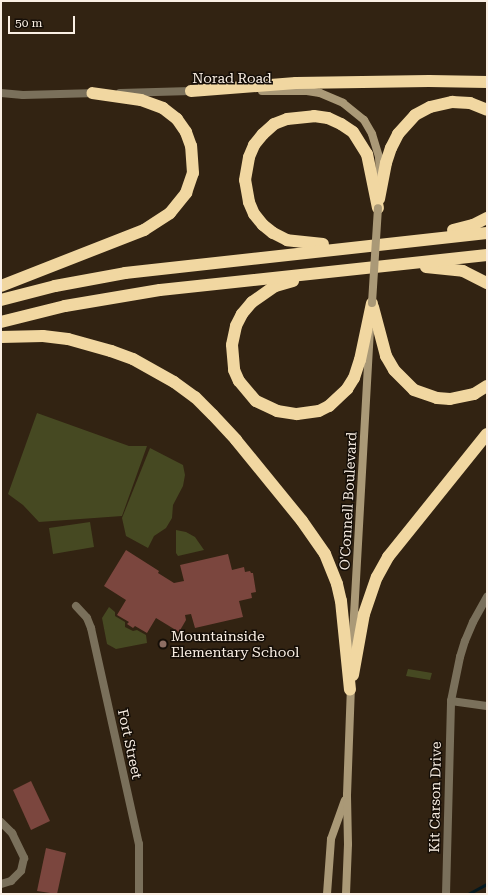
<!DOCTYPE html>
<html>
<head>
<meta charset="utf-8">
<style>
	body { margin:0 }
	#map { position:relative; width:488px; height:895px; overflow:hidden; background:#322312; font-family:"Roboto Serif",serif }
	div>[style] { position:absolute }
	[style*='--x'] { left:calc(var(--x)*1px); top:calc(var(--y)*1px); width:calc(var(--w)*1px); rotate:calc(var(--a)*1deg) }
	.green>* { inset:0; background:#464922 }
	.stream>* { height:2.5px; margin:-1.25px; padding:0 1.25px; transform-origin:1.25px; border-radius:1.25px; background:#051920 }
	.building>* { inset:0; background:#7b463e }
	.minor>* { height:8px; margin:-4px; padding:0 4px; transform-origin:4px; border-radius:4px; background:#7a705b }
	.tertiary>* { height:8px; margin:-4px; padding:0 4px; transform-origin:4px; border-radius:4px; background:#7a705b }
	.secondary>* { height:8px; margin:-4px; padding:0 4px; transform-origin:4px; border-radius:4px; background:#a97 }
	.motorway>* { height:12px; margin:-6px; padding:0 6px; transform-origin:6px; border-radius:6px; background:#f1d7a1 }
	.secondary-bridge>* { height:8px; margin:-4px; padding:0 4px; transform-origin:4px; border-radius:4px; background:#a97 }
	.dots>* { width:11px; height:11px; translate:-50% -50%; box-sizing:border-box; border:2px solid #150e07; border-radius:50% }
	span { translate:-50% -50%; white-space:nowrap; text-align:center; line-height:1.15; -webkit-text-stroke:3px #150e07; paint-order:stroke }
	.street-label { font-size:14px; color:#faefe4 }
	.poi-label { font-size:14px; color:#faefe4 }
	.left { translate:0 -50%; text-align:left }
	.frame { position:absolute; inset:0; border:2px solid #faefe4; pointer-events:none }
	.scale { position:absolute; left:8px; top:16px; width:67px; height:18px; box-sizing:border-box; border:2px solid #faefe4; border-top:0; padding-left:5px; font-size:12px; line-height:14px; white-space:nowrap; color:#faefe4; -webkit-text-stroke:3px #150e07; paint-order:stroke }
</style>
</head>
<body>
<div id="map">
	<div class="green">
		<div style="clip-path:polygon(37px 413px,129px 446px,147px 446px,122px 516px,39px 522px,23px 505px,8px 494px)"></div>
		<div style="clip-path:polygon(150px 448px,183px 465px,185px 475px,183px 486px,173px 505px,172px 518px,166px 528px,154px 536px,148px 548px,126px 536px,122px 518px)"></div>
		<div style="clip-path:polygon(90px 522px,94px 547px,53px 554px,49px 528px)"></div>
		<div style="clip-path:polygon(176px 530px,186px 532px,195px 537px,204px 550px,178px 556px,176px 553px)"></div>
		<div style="clip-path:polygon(109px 607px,115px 612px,115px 616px,125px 622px,125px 627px,133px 631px,137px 630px,146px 635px,147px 643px,116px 649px,107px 644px,102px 618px)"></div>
		<div style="clip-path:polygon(408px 669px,432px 673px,430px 680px,406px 676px)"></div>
	</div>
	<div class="stream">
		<div style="--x:468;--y:894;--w:21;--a:-28"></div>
	</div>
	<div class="building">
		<div style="clip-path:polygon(126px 550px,159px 571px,158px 573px,174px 583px,184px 581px,180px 565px,228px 554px,232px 570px,244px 567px,245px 572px,250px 571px,251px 573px,253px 573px,256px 592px,251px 593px,252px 598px,239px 601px,243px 617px,195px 628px,191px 614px,185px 615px,186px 620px,179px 632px,156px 618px,147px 633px,135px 626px,133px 628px,127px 624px,129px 622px,117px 615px,126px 600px,104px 586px)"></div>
		<div style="clip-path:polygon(31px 781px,50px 821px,31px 830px,13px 790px)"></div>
		<div style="clip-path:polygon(46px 848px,66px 853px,57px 894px,37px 891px)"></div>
	</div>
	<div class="minor">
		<div style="--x:76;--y:606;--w:16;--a:47"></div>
		<div style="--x:87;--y:618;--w:11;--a:68"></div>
		<div style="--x:91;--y:628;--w:221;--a:77.5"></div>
		<div style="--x:139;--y:844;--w:50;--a:90"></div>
		<div style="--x:451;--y:701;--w:36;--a:8"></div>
		<div style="--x:1;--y:822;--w:16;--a:45"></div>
		<div style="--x:12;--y:833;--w:28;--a:64"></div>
		<div style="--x:24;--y:858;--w:13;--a:103"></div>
		<div style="--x:21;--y:871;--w:14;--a:135"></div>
		<div style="--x:11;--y:881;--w:10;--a:163"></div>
		<div style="--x:446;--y:894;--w:193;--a:-88.5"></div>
		<div style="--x:451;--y:701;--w:45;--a:-78.4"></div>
		<div style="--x:460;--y:657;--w:17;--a:-73"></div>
		<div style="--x:465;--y:641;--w:21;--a:-67"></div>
		<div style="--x:473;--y:622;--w:29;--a:-61"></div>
	</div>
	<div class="tertiary">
		<div style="--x:1;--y:93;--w:22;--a:5"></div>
		<div style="--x:23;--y:95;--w:74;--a:-1.5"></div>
		<div style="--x:120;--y:93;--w:71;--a:-1.6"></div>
	</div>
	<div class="secondary">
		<div style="--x:262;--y:91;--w:45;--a:0"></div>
		<div style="--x:307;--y:91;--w:13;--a:9"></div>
		<div style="--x:320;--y:93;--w:25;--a:23"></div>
		<div style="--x:343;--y:103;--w:27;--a:39"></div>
		<div style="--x:364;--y:120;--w:16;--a:60"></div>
		<div style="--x:372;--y:134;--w:24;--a:73"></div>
		<div style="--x:379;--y:157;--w:18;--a:87"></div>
		<div style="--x:352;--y:651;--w:319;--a:-86.8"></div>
		<div style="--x:327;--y:894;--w:55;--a:-85.8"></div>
		<div style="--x:331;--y:839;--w:41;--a:-70.3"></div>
		<div style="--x:346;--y:894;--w:50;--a:-87.7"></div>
		<div style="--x:348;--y:844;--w:49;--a:-91.2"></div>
		<div style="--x:347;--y:795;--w:110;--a:-87.9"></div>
	</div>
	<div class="motorway">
		<div style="--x:191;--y:91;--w:105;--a:-4.4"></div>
		<div style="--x:296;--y:83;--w:133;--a:-0.9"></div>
		<div style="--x:429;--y:81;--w:58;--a:1"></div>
		<div style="--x:379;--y:199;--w:37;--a:-79"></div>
		<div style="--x:386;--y:163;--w:16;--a:-72"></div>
		<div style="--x:391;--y:148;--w:16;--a:-63"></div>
		<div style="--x:398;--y:134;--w:25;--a:-48"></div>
		<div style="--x:415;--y:115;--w:17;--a:-28"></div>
		<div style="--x:430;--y:107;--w:23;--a:-13"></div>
		<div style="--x:452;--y:102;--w:18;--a:3"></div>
		<div style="--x:470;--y:103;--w:18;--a:22"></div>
		<div style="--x:453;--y:230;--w:21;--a:-14"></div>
		<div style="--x:473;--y:225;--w:16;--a:-27"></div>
		<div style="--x:323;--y:244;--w:36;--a:-174"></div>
		<div style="--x:287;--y:240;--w:16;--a:-153"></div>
		<div style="--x:273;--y:233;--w:13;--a:-141"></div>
		<div style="--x:263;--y:225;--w:14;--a:-129"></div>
		<div style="--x:254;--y:214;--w:13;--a:-113"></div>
		<div style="--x:249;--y:202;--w:22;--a:-100"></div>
		<div style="--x:245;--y:180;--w:23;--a:-80"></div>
		<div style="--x:249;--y:157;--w:13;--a:-67"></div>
		<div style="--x:254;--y:145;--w:14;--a:-51"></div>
		<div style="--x:263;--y:134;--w:15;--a:-42"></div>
		<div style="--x:274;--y:124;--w:14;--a:-21"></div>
		<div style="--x:287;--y:119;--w:27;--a:-6"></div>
		<div style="--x:314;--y:116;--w:14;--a:8"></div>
		<div style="--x:328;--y:118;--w:14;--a:25"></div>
		<div style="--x:341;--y:124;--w:14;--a:34"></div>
		<div style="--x:353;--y:132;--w:26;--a:58"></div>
		<div style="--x:367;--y:154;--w:55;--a:78.5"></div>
		<div style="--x:426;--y:267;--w:37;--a:6"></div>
		<div style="--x:463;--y:271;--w:27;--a:27"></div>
		<div style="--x:293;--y:281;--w:19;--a:164"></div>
		<div style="--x:275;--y:286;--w:28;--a:145"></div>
		<div style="--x:252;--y:302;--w:16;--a:130"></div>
		<div style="--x:242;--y:314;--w:13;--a:117"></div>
		<div style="--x:236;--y:326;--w:19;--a:102"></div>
		<div style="--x:232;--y:345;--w:25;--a:85"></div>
		<div style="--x:234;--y:370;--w:12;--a:66"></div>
		<div style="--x:239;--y:381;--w:26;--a:50"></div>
		<div style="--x:256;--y:401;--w:23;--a:25"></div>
		<div style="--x:277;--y:411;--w:20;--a:9"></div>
		<div style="--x:297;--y:414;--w:22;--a:-8"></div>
		<div style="--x:319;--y:411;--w:11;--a:-27"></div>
		<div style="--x:329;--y:406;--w:25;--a:-43"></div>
		<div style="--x:347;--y:389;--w:13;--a:-58"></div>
		<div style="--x:354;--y:378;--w:19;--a:-72"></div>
		<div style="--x:360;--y:360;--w:58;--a:-78.1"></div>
		<div style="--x:1;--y:286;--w:154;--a:-21.4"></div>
		<div style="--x:144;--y:230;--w:31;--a:-33"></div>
		<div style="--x:170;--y:213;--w:26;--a:-51"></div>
		<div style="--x:186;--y:193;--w:21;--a:-71"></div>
		<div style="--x:193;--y:173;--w:27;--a:-94"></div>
		<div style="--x:191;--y:146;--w:15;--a:-110"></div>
		<div style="--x:186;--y:132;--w:16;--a:-125"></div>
		<div style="--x:177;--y:119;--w:18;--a:-142"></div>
		<div style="--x:163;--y:108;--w:23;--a:-160"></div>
		<div style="--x:141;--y:100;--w:49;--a:-171.9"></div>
		<div style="--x:1;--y:300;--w:56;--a:-14.5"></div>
		<div style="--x:55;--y:286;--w:71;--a:-10.5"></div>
		<div style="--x:125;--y:273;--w:364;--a:-6.3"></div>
		<div style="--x:373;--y:307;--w:51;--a:75.1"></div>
		<div style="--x:386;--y:356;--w:16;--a:60"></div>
		<div style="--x:394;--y:370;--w:28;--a:45"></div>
		<div style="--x:414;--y:390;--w:24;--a:19"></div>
		<div style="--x:437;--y:398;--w:13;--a:4"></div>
		<div style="--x:450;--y:399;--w:25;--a:-12"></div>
		<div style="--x:474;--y:394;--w:15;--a:-32"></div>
		<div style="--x:1;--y:322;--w:66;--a:-14"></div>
		<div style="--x:65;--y:306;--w:96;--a:-9.6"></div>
		<div style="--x:160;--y:290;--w:329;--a:-6.1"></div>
		<div style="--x:1;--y:337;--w:42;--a:-1.4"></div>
		<div style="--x:43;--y:336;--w:25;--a:7"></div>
		<div style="--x:68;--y:339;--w:45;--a:15.6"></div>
		<div style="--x:111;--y:351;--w:23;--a:20"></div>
		<div style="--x:133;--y:359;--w:47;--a:29.3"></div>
		<div style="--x:174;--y:382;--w:26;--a:36"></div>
		<div style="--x:195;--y:397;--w:25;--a:45"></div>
		<div style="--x:213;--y:415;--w:34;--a:47"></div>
		<div style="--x:236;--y:440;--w:104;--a:50.8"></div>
		<div style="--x:302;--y:521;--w:40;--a:55.1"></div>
		<div style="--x:325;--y:554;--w:32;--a:68"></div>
		<div style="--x:337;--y:584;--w:17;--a:77"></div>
		<div style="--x:341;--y:601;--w:89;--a:84.2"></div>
		<div style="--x:353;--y:675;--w:62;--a:-79.8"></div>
		<div style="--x:364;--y:614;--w:39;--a:-71"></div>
		<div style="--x:377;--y:577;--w:23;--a:-61"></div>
		<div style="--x:388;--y:557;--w:158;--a:-51.2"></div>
	</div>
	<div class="secondary-bridge">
		<div style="--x:372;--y:303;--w:95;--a:-86.4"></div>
	</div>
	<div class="dots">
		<div style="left:163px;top:644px;background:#8d6e63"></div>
	</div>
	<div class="street-label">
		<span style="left:232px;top:78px">Norad Road</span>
		<span style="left:348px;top:501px;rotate:-87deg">O'Connell Boulevard</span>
		<span style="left:130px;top:744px;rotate:78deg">Fort Street</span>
		<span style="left:435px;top:797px;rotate:-89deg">Kit Carson Drive</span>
	</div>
	<div class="poi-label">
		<span class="left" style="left:171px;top:644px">Mountainside<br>Elementary School</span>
	</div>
	<div class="frame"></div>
	<div class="scale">50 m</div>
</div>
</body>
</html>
